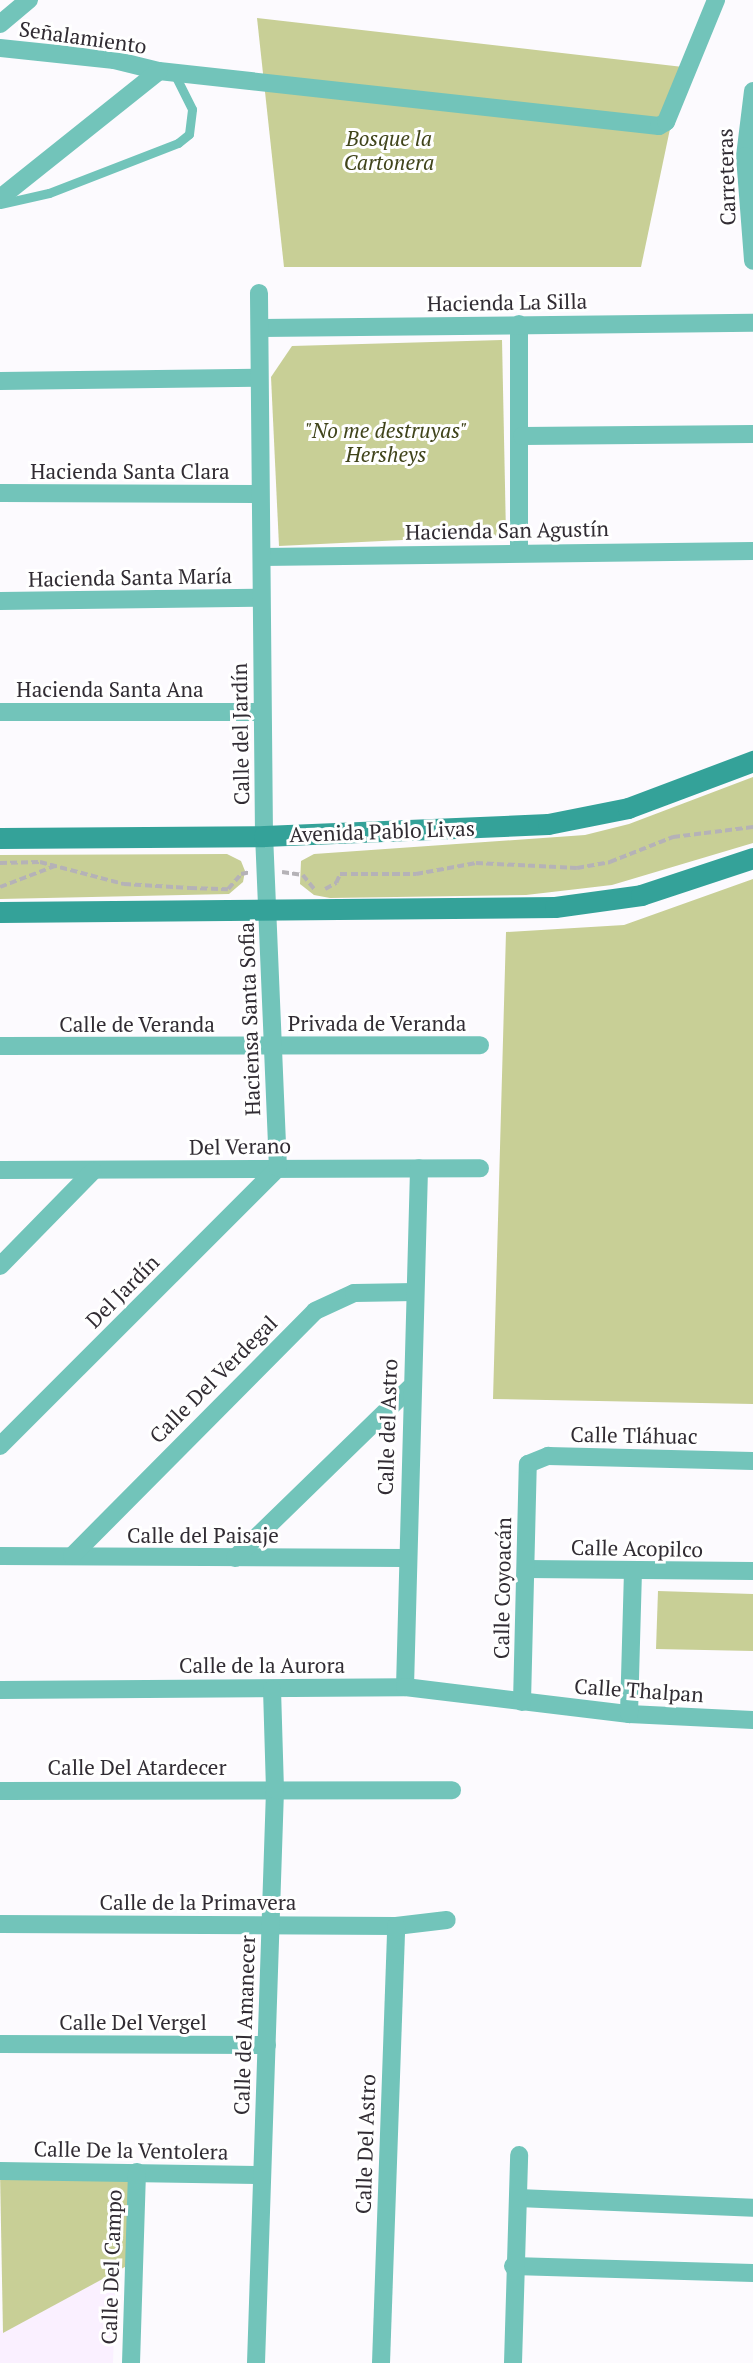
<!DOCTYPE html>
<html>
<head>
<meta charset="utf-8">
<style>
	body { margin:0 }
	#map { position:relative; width:753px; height:2363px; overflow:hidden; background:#fcfafe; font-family:"PT Serif",serif }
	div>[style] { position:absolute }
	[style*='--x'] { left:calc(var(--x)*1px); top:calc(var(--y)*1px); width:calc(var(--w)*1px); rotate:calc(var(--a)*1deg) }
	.built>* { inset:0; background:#faf0ff }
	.green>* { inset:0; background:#c8cf96 }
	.path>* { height:3.5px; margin-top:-1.75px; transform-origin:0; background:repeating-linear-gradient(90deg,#b5b2b7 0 7px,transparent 0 10.5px) }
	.service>* { height:9px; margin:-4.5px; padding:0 4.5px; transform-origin:4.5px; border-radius:4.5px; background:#72c4ba }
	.minor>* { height:18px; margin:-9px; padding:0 9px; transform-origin:9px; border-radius:9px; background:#72c4ba }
	.secondary>* { height:21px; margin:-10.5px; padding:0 10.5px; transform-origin:10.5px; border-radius:10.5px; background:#34a299 }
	span { translate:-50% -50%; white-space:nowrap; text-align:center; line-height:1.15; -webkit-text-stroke:6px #fff; paint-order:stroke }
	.street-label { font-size:21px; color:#312c33 }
	.park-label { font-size:21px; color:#40441b; font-style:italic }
</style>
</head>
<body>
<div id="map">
	<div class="built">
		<div style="clip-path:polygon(116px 2272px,113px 2363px,0 2363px,0 2331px)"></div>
	</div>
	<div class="green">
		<div style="clip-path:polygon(257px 18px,683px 67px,641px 267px,284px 267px)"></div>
		<div style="clip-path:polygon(502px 340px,506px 535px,279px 546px,271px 377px,292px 346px)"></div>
		<div style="clip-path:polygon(753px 777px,753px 843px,612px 885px,526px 895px,330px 898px,314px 895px,300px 884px,301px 861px,314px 854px,585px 835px,629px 824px)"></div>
		<div style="clip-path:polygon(227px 854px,241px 861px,245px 871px,243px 882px,229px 894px,0 899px,0 855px)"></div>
		<div style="clip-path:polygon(753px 879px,753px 1404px,493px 1399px,506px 932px,624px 925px)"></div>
		<div style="clip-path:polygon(658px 1591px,753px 1594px,753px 1651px,656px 1649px)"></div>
		<div style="clip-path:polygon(0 2171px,137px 2172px,134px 2262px,3px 2333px)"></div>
	</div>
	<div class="path">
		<div style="--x:0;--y:863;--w:40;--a:-1.4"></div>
		<div style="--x:40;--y:862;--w:87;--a:14.7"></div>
		<div style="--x:124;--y:884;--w:66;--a:3.5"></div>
		<div style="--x:190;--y:888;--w:38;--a:2"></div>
		<div style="--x:228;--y:889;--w:20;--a:-49"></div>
		<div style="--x:241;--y:874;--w:10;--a:-11"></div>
		<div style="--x:282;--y:872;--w:21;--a:8"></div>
		<div style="--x:303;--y:875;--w:19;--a:51"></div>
		<div style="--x:0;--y:887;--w:59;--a:-20.9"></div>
		<div style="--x:325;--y:889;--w:13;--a:-29"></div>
		<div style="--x:336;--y:883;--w:10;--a:-66"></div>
		<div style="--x:340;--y:874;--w:76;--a:0"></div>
		<div style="--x:416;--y:874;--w:61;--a:-10.4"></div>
		<div style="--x:476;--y:863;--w:101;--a:2.8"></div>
		<div style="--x:577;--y:868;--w:34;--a:-10"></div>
		<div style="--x:610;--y:862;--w:68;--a:-21.6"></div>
		<div style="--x:673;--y:837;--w:81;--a:-7.1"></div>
	</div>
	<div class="service">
		<div style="--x:0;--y:204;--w:50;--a:-12.7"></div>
		<div style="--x:49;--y:193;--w:138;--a:-21.2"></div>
		<div style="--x:178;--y:143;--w:14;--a:-39"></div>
		<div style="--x:189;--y:134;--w:25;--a:-83"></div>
		<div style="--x:192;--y:109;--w:40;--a:-116.6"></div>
	</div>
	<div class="minor">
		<div style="--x:0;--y:24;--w:38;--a:-40"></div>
		<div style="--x:0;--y:48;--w:115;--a:6"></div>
		<div style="--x:114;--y:60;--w:46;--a:13.7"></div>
		<div style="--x:159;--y:71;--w:503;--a:6.28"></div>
		<div style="--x:659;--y:126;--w:8;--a:-30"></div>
		<div style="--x:666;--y:122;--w:132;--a:-67.7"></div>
		<div style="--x:753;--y:91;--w:65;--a:97"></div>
		<div style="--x:745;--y:156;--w:105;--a:85.6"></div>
		<div style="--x:0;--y:198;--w:203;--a:-38.6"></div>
		<div style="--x:519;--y:324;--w:228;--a:90"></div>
		<div style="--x:261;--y:328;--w:492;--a:-0.6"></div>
		<div style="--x:0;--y:381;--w:258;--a:-0.7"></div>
		<div style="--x:522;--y:436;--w:231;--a:-0.5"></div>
		<div style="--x:0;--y:493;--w:260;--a:0.2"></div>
		<div style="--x:262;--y:557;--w:491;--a:-0.7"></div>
		<div style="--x:0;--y:601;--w:261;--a:-0.7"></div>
		<div style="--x:0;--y:712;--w:262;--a:0"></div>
		<div style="--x:0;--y:1046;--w:480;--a:-0.1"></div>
		<div style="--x:0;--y:1170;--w:480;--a:-0.2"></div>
		<div style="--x:0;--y:1266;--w:133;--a:-45.6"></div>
		<div style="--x:0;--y:1446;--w:393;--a:-45"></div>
		<div style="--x:278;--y:1168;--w:332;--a:-92.4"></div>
		<div style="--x:264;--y:836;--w:543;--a:-90.53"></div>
		<div style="--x:0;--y:1556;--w:405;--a:0.3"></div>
		<div style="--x:72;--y:1556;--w:345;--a:-45.2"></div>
		<div style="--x:315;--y:1311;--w:43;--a:-24.8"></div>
		<div style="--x:354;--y:1293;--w:61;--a:-0.9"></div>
		<div style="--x:235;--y:1558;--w:244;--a:-44.2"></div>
		<div style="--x:526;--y:1569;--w:227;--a:0.5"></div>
		<div style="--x:405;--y:1687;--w:519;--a:-88.45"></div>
		<div style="--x:0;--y:1690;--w:405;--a:-0.4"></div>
		<div style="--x:405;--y:1687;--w:226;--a:6.9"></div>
		<div style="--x:629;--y:1714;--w:124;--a:2.8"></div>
		<div style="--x:522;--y:1702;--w:238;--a:-88.6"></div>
		<div style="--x:528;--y:1464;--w:22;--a:-22"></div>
		<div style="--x:548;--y:1456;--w:205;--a:1.4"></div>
		<div style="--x:629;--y:1714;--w:142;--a:-88.4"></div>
		<div style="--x:0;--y:1791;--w:452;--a:-0.1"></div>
		<div style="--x:0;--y:1924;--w:396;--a:0.3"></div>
		<div style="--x:396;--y:1926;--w:51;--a:-6.7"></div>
		<div style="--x:0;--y:2044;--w:267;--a:0.2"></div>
		<div style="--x:0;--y:2171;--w:261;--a:0.9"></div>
		<div style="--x:518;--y:2198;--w:235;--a:2.4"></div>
		<div style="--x:513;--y:2266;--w:240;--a:1.7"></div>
		<div style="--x:131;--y:2363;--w:191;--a:-88.2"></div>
		<div style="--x:256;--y:2363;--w:573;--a:-88.1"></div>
		<div style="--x:275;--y:1790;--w:101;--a:-91.7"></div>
		<div style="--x:381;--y:2363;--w:437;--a:-88"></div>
		<div style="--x:513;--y:2363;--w:208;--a:-88.3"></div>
	</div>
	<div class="secondary">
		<div style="--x:0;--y:838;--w:264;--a:-0.4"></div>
		<div style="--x:264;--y:836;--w:284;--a:-2.4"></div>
		<div style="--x:548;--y:824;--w:82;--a:-11.3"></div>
		<div style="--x:628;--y:808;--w:134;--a:-20.6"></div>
		<div style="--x:0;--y:912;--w:555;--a:-0.52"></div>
		<div style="--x:555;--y:907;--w:87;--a:-7.9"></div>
		<div style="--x:641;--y:895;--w:118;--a:-18.3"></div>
	</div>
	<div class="street-label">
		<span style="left:83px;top:37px;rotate:8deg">Señalamiento</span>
		<span style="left:726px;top:177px;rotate:-92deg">Carreteras</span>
		<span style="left:507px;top:302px;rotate:-1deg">Hacienda La Silla</span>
		<span style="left:130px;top:471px">Hacienda Santa Clara</span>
		<span style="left:507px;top:530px;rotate:-1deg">Hacienda San Agustín</span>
		<span style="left:130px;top:577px;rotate:-1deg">Hacienda Santa María</span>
		<span style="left:110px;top:689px">Hacienda Santa Ana</span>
		<span style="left:240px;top:734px;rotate:-91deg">Calle del Jardín</span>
		<span style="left:382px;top:831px;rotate:-2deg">Avenida Pablo Livas</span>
		<span style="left:249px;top:1019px;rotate:-92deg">Haciensa Santa Sofia</span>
		<span style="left:377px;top:1023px">Privada de Veranda</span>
		<span style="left:137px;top:1024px">Calle de Veranda</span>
		<span style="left:240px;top:1146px;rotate:-1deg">Del Verano</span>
		<span style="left:122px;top:1291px;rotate:-45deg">Del Jardín</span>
		<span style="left:213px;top:1379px;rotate:-45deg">Calle Del Verdegal</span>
		<span style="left:387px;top:1427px;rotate:-88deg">Calle del Astro</span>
		<span style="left:634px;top:1435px;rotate:1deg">Calle Tláhuac</span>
		<span style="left:203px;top:1535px">Calle del Paisaje</span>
		<span style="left:637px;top:1548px;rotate:1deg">Calle Acopilco</span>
		<span style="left:502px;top:1588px;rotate:-89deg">Calle Coyoacán</span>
		<span style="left:262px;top:1665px">Calle de la Aurora</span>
		<span style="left:639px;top:1690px;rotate:4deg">Calle Thalpan</span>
		<span style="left:137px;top:1767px">Calle Del Atardecer</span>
		<span style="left:198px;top:1902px">Calle de la Primavera</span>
		<span style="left:133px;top:2022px">Calle Del Vergel</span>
		<span style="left:244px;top:2025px;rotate:-88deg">Calle del Amanecer</span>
		<span style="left:365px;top:2144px;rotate:-88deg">Calle Del Astro</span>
		<span style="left:131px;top:2150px;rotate:1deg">Calle De la Ventolera</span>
		<span style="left:111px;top:2267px;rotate:-88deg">Calle Del Campo</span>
	</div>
	<div class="park-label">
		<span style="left:389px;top:150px">Bosque la<br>Cartonera</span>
		<span style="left:386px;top:442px">"No me destruyas"<br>Hersheys</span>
	</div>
</div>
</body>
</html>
